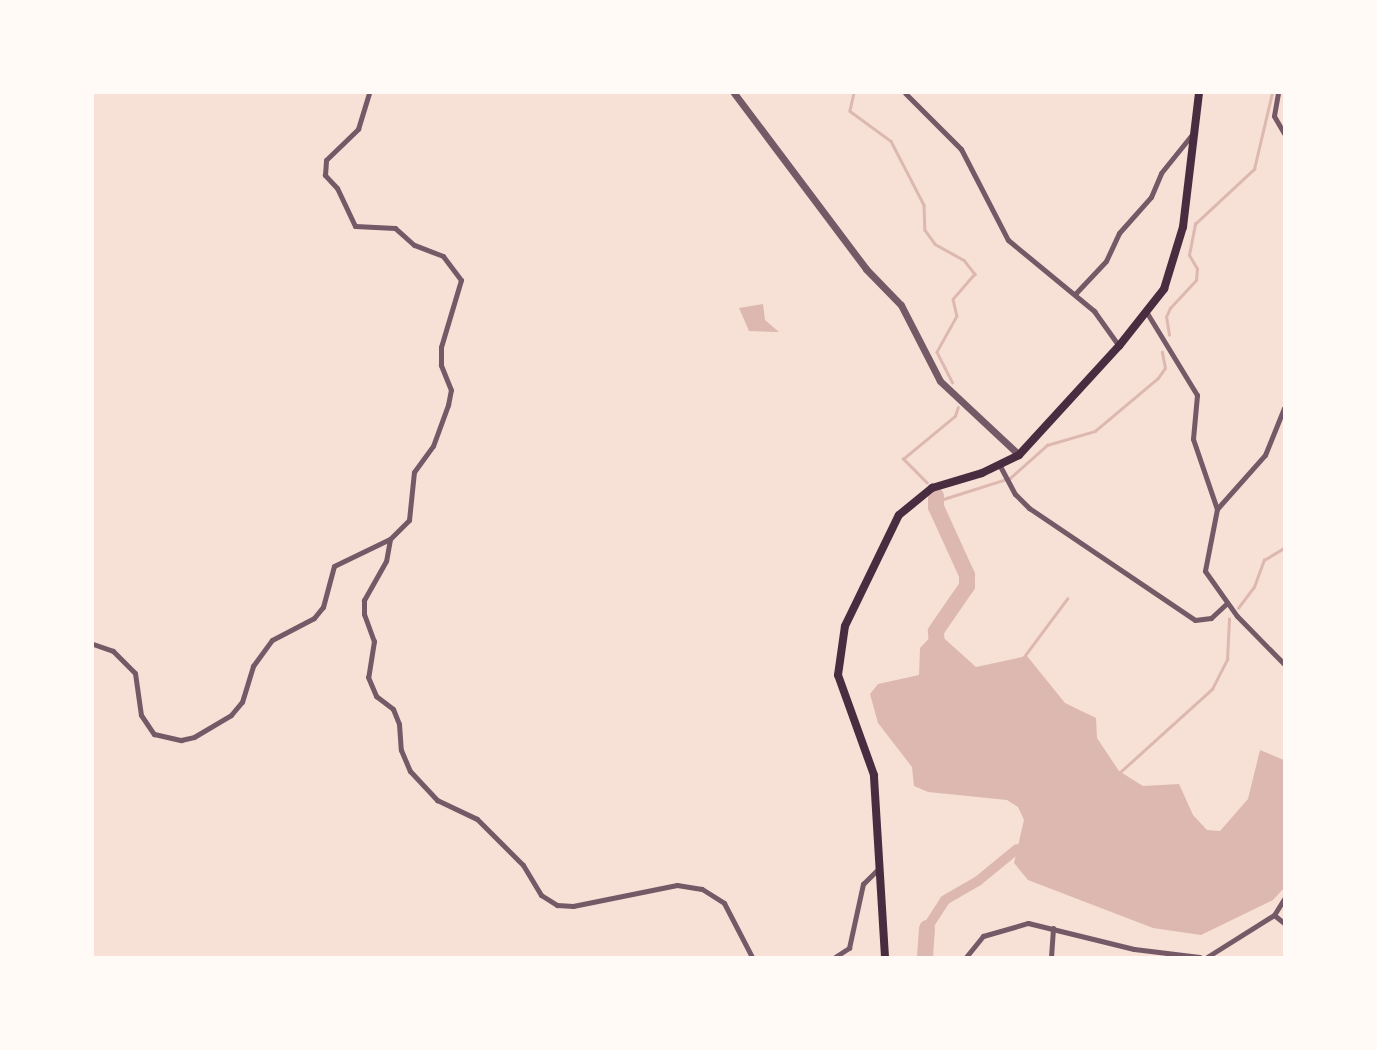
<!DOCTYPE html>
<html>
<head>
<meta charset="utf-8">
<style>
	body { margin:0 }
	#map { position:relative; width:1377px; height:1050px; overflow:hidden; background:#f7e1d7; font-family:Rubik,sans-serif }
	div>[style] { position:absolute }
	[style*='--x'] { left:calc(var(--x)*1px); top:calc(var(--y)*1px); width:calc(var(--w)*1px); rotate:calc(var(--a)*1deg) }
	.water>* { inset:0; background:#dcb8b0 }
	.stream>* { height:2.5px; margin:-1.25px; padding:0 1.25px; transform-origin:1.25px; border-radius:1.25px; background:#dcb8b0 }
	.canal>* { height:10px; margin:-5px; padding:0 5px; transform-origin:5px; border-radius:5px; background:#dcb8b0 }
	.river>* { height:16px; margin:-8px; padding:0 8px; transform-origin:8px; border-radius:8px; background:#dcb8b0 }
	.minor>* { height:5px; margin:-2.5px; padding:0 2.5px; transform-origin:2.5px; border-radius:2.5px; background:#755966 }
	.tertiary>* { height:7px; margin:-3.5px; padding:0 3.5px; transform-origin:3.5px; border-radius:3.5px; background:#755966 }
	.secondary>* { height:8px; margin:-4px; padding:0 4px; transform-origin:4px; border-radius:4px; background:#4a2c40 }
	span { translate:-50% -50%; white-space:nowrap; text-align:center; line-height:1.15; -webkit-text-stroke:5px #fffaf5; paint-order:stroke }
	.frame { position:absolute; inset:0; border:94px solid #fffaf5; pointer-events:none }
</style>
</head>
<body>
<div id="map">
	<div class="water">
		<div style="clip-path:polygon(763px 304px,765px 320px,779px 332px,749px 331px,739px 308px)"></div>
		<div style="clip-path:polygon(936px 631px,976px 667px,1027px 656px,1065px 703px,1096px 718px,1097px 738px,1119px 771px,1143px 786px,1179px 784px,1193px 815px,1207px 830px,1220px 831px,1248px 799px,1260px 750px,1284px 760px,1284px 888px,1273px 900px,1201px 935px,1153px 928px,1028px 880px,1014px 863px,1024px 820px,1018px 807px,1007px 800px,928px 792px,914px 786px,912px 767px,878px 723px,870px 694px,878px 684px,919px 675px,920px 648px)"></div>
	</div>
	<div class="stream">
		<div style="--x:854;--y:93;--w:18;--a:103"></div>
		<div style="--x:850;--y:111;--w:51;--a:36.2"></div>
		<div style="--x:891;--y:141;--w:72;--a:62.7"></div>
		<div style="--x:924;--y:205;--w:25;--a:88"></div>
		<div style="--x:925;--y:230;--w:17;--a:54"></div>
		<div style="--x:935;--y:244;--w:33;--a:29"></div>
		<div style="--x:964;--y:260;--w:18;--a:52"></div>
		<div style="--x:975;--y:274;--w:33;--a:131"></div>
		<div style="--x:953;--y:299;--w:17;--a:77"></div>
		<div style="--x:957;--y:316;--w:41;--a:119.1"></div>
		<div style="--x:937;--y:352;--w:34;--a:63"></div>
		<div style="--x:1169;--y:335;--w:18;--a:-99"></div>
		<div style="--x:1166;--y:317;--w:10;--a:-66"></div>
		<div style="--x:1170;--y:308;--w:38;--a:-47"></div>
		<div style="--x:1196;--y:280;--w:11;--a:-85"></div>
		<div style="--x:1197;--y:269;--w:16;--a:-120"></div>
		<div style="--x:1189;--y:255;--w:32;--a:-79"></div>
		<div style="--x:1195;--y:224;--w:81;--a:-43"></div>
		<div style="--x:1254;--y:169;--w:78;--a:-76.7"></div>
		<div style="--x:927;--y:483;--w:34;--a:-135"></div>
		<div style="--x:903;--y:459;--w:67;--a:-39.6"></div>
		<div style="--x:955;--y:416;--w:9;--a:-72"></div>
		<div style="--x:937;--y:501;--w:77;--a:-17.5"></div>
		<div style="--x:1010;--y:478;--w:50;--a:-41.7"></div>
		<div style="--x:1047;--y:445;--w:50;--a:-16.3"></div>
		<div style="--x:1095;--y:431;--w:82;--a:-40.1"></div>
		<div style="--x:1158;--y:378;--w:12;--a:-55"></div>
		<div style="--x:1165;--y:368;--w:16;--a:-101"></div>
		<div style="--x:1238;--y:608;--w:26;--a:-53"></div>
		<div style="--x:1254;--y:587;--w:29;--a:-70"></div>
		<div style="--x:1264;--y:560;--w:23;--a:-31"></div>
		<div style="--x:1023;--y:658;--w:74;--a:-53.3"></div>
		<div style="--x:1118;--y:774;--w:127;--a:-42.1"></div>
		<div style="--x:1212;--y:689;--w:34;--a:-63"></div>
		<div style="--x:1227;--y:659;--w:40;--a:-87.1"></div>
	</div>
	<div class="canal">
		<div style="--x:927;--y:928;--w:33;--a:-57"></div>
		<div style="--x:945;--y:900;--w:38;--a:-30"></div>
		<div style="--x:978;--y:881;--w:50;--a:-39.4"></div>
	</div>
	<div class="river">
		<div style="--x:936;--y:496;--w:11;--a:90"></div>
		<div style="--x:936;--y:507;--w:75;--a:65.5"></div>
		<div style="--x:967;--y:575;--w:11;--a:90"></div>
		<div style="--x:967;--y:586;--w:55;--a:124.6"></div>
		<div style="--x:936;--y:631;--w:22;--a:87"></div>
		<div style="--x:925;--y:957;--w:29;--a:-86"></div>
	</div>
	<div class="minor">
		<div style="--x:905;--y:93;--w:79;--a:45"></div>
		<div style="--x:961;--y:149;--w:102;--a:62.7"></div>
		<div style="--x:1008;--y:240;--w:112;--a:39.5"></div>
		<div style="--x:1094;--y:311;--w:43;--a:54.5"></div>
		<div style="--x:1278;--y:93;--w:23;--a:100"></div>
		<div style="--x:1274;--y:116;--w:20;--a:60"></div>
		<div style="--x:1075;--y:294;--w:45;--a:-46.8"></div>
		<div style="--x:1106;--y:261;--w:31;--a:-65"></div>
		<div style="--x:1119;--y:233;--w:48;--a:-48.4"></div>
		<div style="--x:1151;--y:197;--w:26;--a:-67"></div>
		<div style="--x:1161;--y:173;--w:53;--a:-51.2"></div>
		<div style="--x:1147;--y:313;--w:96;--a:58.6"></div>
		<div style="--x:1197;--y:395;--w:44;--a:95.2"></div>
		<div style="--x:1193;--y:439;--w:74;--a:71.1"></div>
		<div style="--x:1217;--y:509;--w:63;--a:101"></div>
		<div style="--x:1205;--y:571;--w:55;--a:54.6"></div>
		<div style="--x:1237;--y:616;--w:67;--a:45.6"></div>
		<div style="--x:1000;--y:466;--w:32;--a:62"></div>
		<div style="--x:1015;--y:494;--w:20;--a:45"></div>
		<div style="--x:1029;--y:508;--w:200;--a:34"></div>
		<div style="--x:1195;--y:620;--w:16;--a:-7"></div>
		<div style="--x:1211;--y:618;--w:22;--a:-43"></div>
		<div style="--x:1217;--y:509;--w:72;--a:-48.4"></div>
		<div style="--x:1265;--y:455;--w:51;--a:-68"></div>
		<div style="--x:390;--y:539;--w:22;--a:100"></div>
		<div style="--x:386;--y:561;--w:45;--a:119.4"></div>
		<div style="--x:364;--y:600;--w:14;--a:90"></div>
		<div style="--x:364;--y:614;--w:29;--a:70"></div>
		<div style="--x:374;--y:641;--w:36;--a:99"></div>
		<div style="--x:368;--y:677;--w:21;--a:67"></div>
		<div style="--x:376;--y:696;--w:21;--a:37"></div>
		<div style="--x:393;--y:709;--w:16;--a:68"></div>
		<div style="--x:399;--y:724;--w:26;--a:86"></div>
		<div style="--x:401;--y:750;--w:23;--a:67"></div>
		<div style="--x:410;--y:771;--w:40;--a:47"></div>
		<div style="--x:437;--y:800;--w:44;--a:25.4"></div>
		<div style="--x:477;--y:819;--w:65;--a:45"></div>
		<div style="--x:523;--y:865;--w:35;--a:59"></div>
		<div style="--x:541;--y:895;--w:19;--a:32"></div>
		<div style="--x:557;--y:905;--w:16;--a:4"></div>
		<div style="--x:573;--y:906;--w:106;--a:-11.4"></div>
		<div style="--x:677;--y:885;--w:25;--a:9"></div>
		<div style="--x:702;--y:889;--w:26;--a:32"></div>
		<div style="--x:724;--y:903;--w:61;--a:62.6"></div>
		<div style="--x:93;--y:644;--w:21;--a:19"></div>
		<div style="--x:113;--y:651;--w:31;--a:45"></div>
		<div style="--x:135;--y:673;--w:42;--a:81.9"></div>
		<div style="--x:141;--y:715;--w:23;--a:56"></div>
		<div style="--x:154;--y:734;--w:28;--a:13"></div>
		<div style="--x:181;--y:740;--w:13;--a:-13"></div>
		<div style="--x:194;--y:737;--w:43;--a:-30.7"></div>
		<div style="--x:231;--y:715;--w:17;--a:-50"></div>
		<div style="--x:242;--y:702;--w:38;--a:-73"></div>
		<div style="--x:253;--y:666;--w:32;--a:-54"></div>
		<div style="--x:272;--y:640;--w:47;--a:-27.6"></div>
		<div style="--x:314;--y:618;--w:14;--a:-51"></div>
		<div style="--x:323;--y:607;--w:42;--a:-75"></div>
		<div style="--x:334;--y:566;--w:62;--a:-25.7"></div>
		<div style="--x:390;--y:539;--w:27;--a:-45"></div>
		<div style="--x:409;--y:520;--w:48;--a:-84.1"></div>
		<div style="--x:414;--y:472;--w:32;--a:-54"></div>
		<div style="--x:433;--y:446;--w:44;--a:-69.9"></div>
		<div style="--x:448;--y:405;--w:15;--a:-79"></div>
		<div style="--x:451;--y:390;--w:27;--a:-112"></div>
		<div style="--x:441;--y:365;--w:18;--a:-90"></div>
		<div style="--x:441;--y:347;--w:70;--a:-73.4"></div>
		<div style="--x:461;--y:280;--w:30;--a:-127"></div>
		<div style="--x:443;--y:256;--w:31;--a:-159"></div>
		<div style="--x:414;--y:245;--w:25;--a:-138"></div>
		<div style="--x:395;--y:228;--w:40;--a:-177.1"></div>
		<div style="--x:355;--y:226;--w:42;--a:-115.3"></div>
		<div style="--x:337;--y:188;--w:18;--a:-133"></div>
		<div style="--x:325;--y:175;--w:15;--a:-86"></div>
		<div style="--x:326;--y:160;--w:45;--a:-44.1"></div>
		<div style="--x:358;--y:129;--w:38;--a:-73"></div>
		<div style="--x:1274;--y:915;--w:13;--a:39"></div>
		<div style="--x:835;--y:957;--w:17;--a:-33"></div>
		<div style="--x:849;--y:948;--w:66;--a:-77.7"></div>
		<div style="--x:863;--y:884;--w:21;--a:-45"></div>
		<div style="--x:966;--y:957;--w:27;--a:-51"></div>
		<div style="--x:983;--y:936;--w:47;--a:-16.1"></div>
		<div style="--x:1028;--y:923;--w:109;--a:13.8"></div>
		<div style="--x:1134;--y:949;--w:66;--a:6.9"></div>
		<div style="--x:1051;--y:957;--w:29;--a:-86"></div>
		<div style="--x:1207;--y:957;--w:79;--a:-32.1"></div>
		<div style="--x:1274;--y:915;--w:19;--a:-58"></div>
	</div>
	<div class="tertiary">
		<div style="--x:734;--y:93;--w:220;--a:53.1"></div>
		<div style="--x:866;--y:269;--w:50;--a:45.8"></div>
		<div style="--x:901;--y:305;--w:85;--a:62.8"></div>
		<div style="--x:940;--y:381;--w:108;--a:43.1"></div>
	</div>
	<div class="secondary">
		<div style="--x:885;--y:957;--w:182;--a:-93.5"></div>
		<div style="--x:874;--y:775;--w:106;--a:-109.8"></div>
		<div style="--x:838;--y:675;--w:49;--a:-81.9"></div>
		<div style="--x:845;--y:626;--w:123;--a:-64.1"></div>
		<div style="--x:899;--y:515;--w:43;--a:-39.3"></div>
		<div style="--x:932;--y:488;--w:52;--a:-16.7"></div>
		<div style="--x:982;--y:473;--w:41;--a:-25.9"></div>
		<div style="--x:1019;--y:455;--w:148;--a:-47.5"></div>
		<div style="--x:1119;--y:346;--w:73;--a:-51.7"></div>
		<div style="--x:1164;--y:289;--w:65;--a:-73"></div>
		<div style="--x:1183;--y:227;--w:135;--a:-83.2"></div>
	</div>
	<div class="frame"></div>
</div>
</body>
</html>
